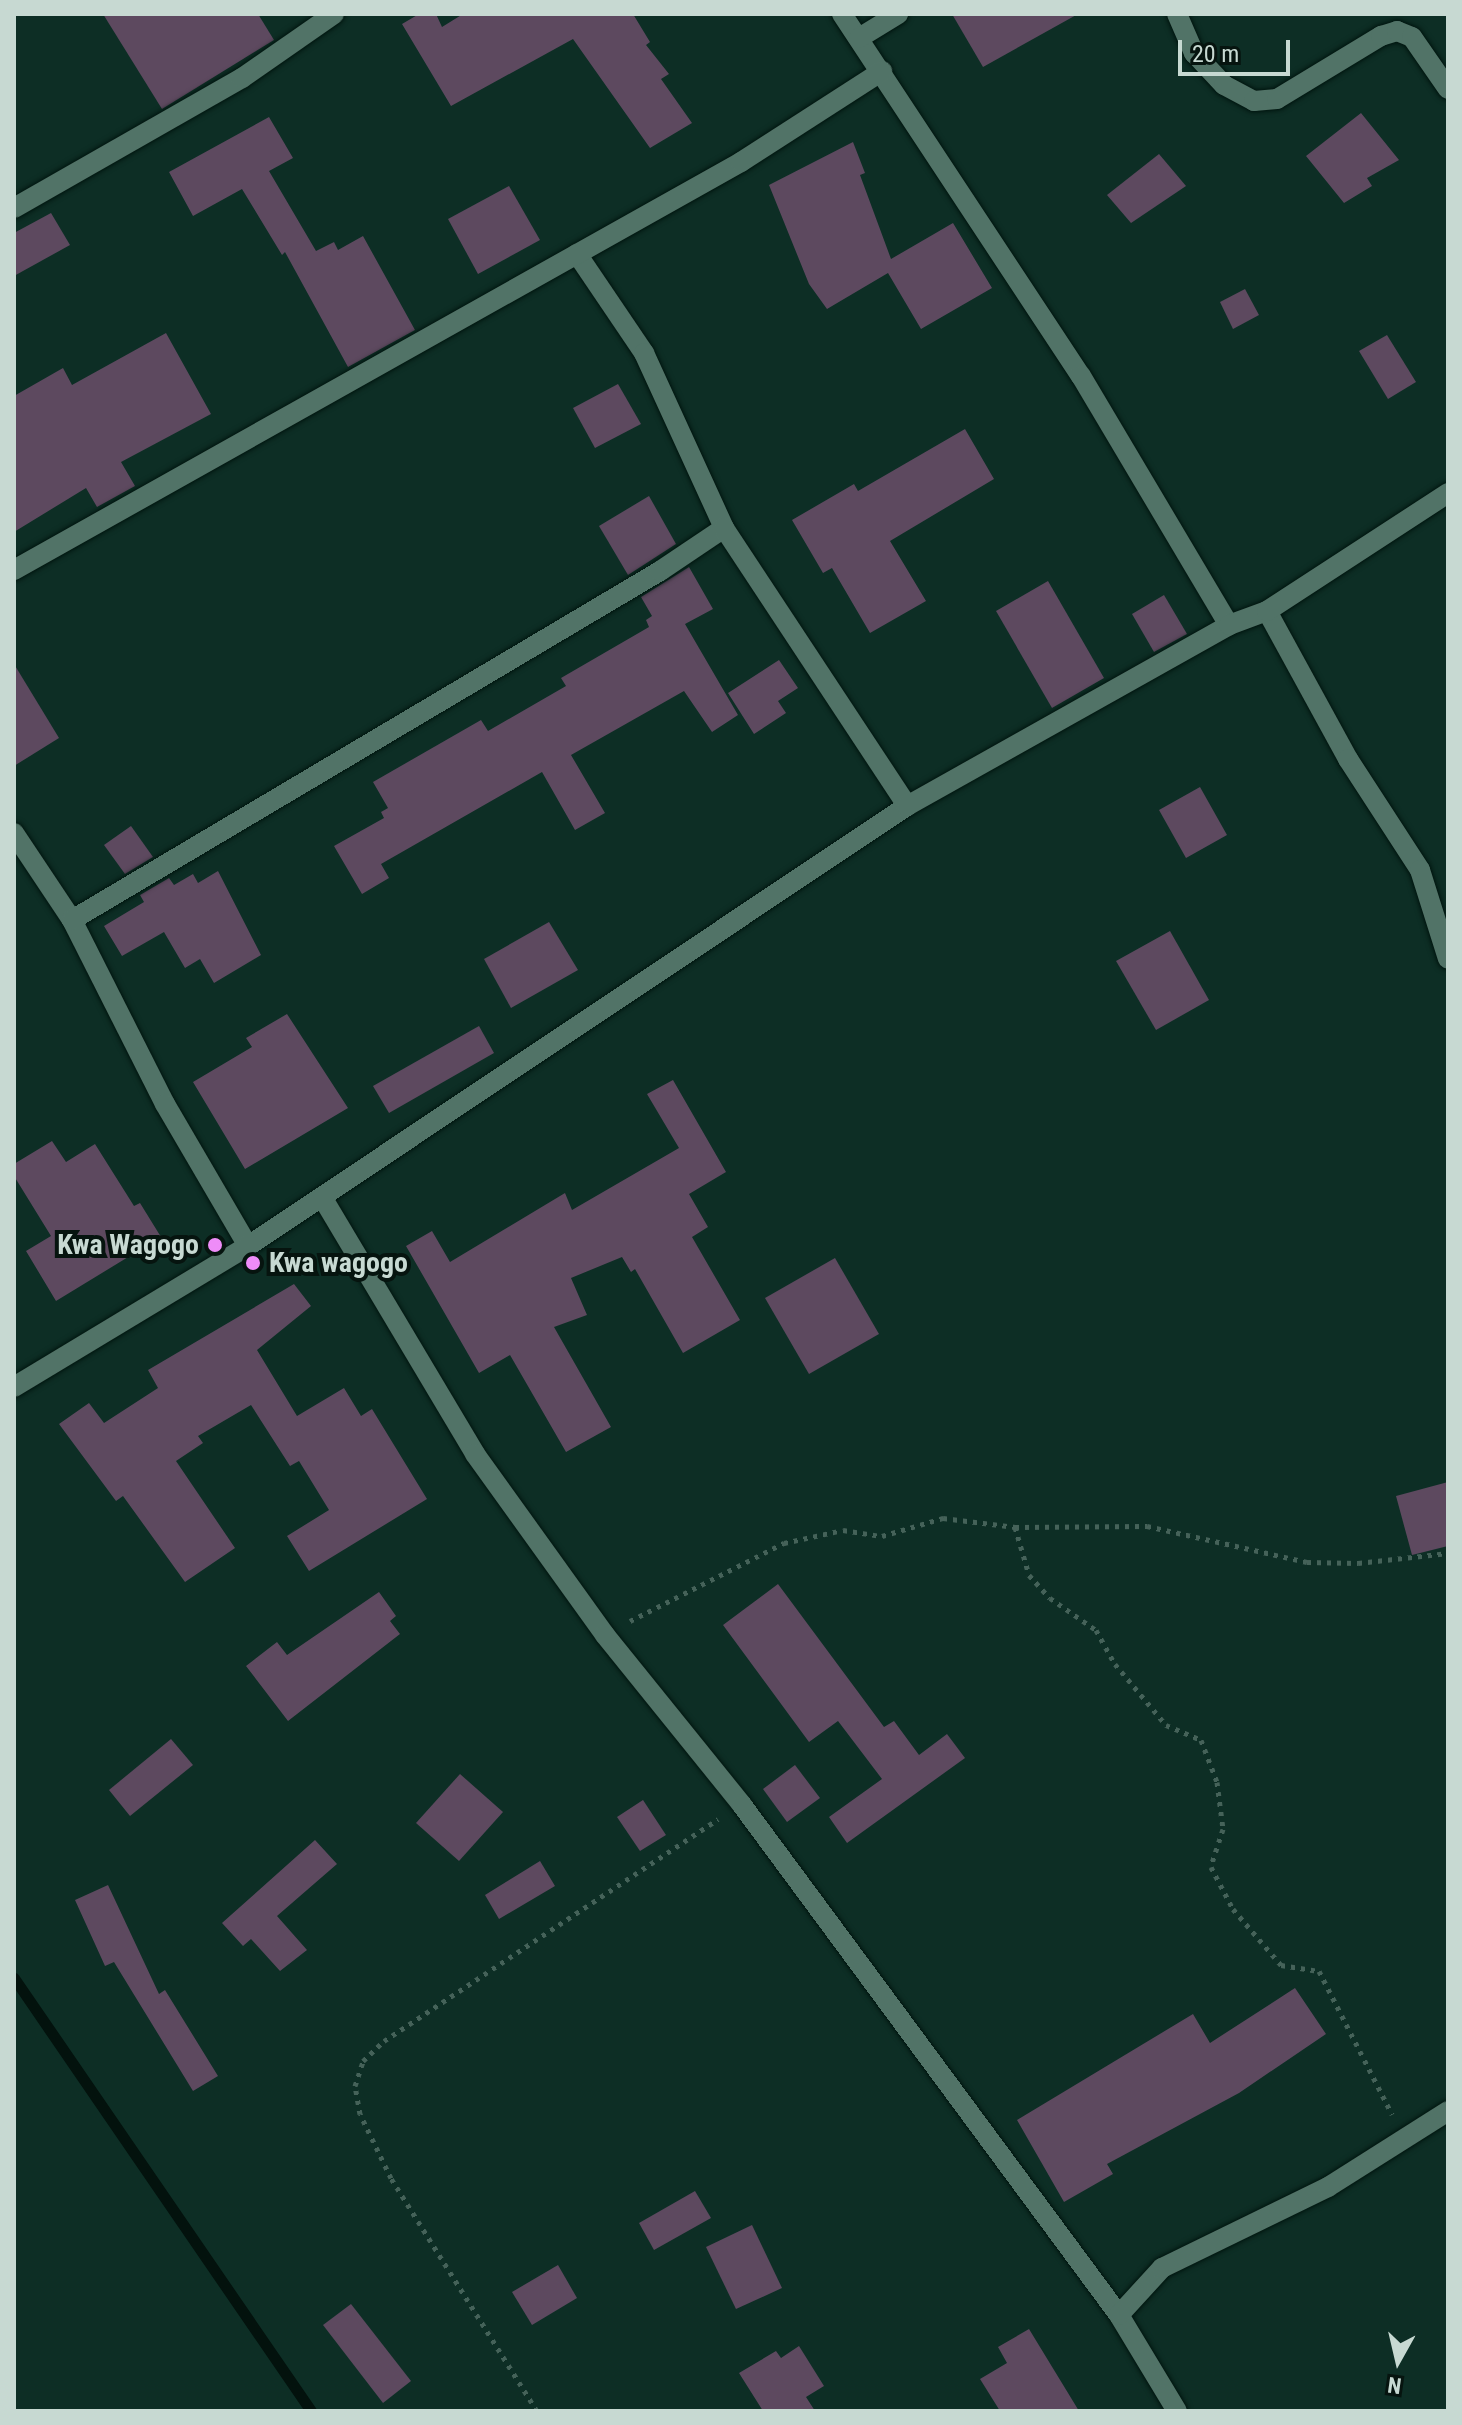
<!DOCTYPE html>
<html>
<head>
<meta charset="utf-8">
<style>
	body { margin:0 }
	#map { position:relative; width:1462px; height:2425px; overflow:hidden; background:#0d2e25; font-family:"Roboto Condensed",sans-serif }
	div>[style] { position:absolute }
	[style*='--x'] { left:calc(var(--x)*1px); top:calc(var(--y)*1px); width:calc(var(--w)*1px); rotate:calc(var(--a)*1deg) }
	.stream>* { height:11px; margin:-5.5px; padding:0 5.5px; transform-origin:5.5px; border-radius:5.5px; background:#03120d }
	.building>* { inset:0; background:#5d495f }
	.path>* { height:5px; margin-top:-2.5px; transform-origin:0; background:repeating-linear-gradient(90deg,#456259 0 4px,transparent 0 10px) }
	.roads { filter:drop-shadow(0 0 2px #00150f) drop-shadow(0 0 2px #00150f) }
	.minor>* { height:20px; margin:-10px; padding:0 10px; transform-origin:10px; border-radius:10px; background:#517367 }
	.dots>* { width:22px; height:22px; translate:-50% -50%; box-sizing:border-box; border:4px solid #06140f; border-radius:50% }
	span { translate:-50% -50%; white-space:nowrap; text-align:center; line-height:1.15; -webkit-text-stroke:8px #06140f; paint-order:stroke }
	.poi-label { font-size:28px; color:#c7d9d2; font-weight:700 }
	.right { translate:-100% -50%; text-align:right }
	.left { translate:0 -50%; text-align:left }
	.frame { position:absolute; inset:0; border:16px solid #c7d9d2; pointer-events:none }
	.north { position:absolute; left:1358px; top:2321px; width:80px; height:80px; -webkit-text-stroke:6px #06140f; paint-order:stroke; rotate:188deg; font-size:22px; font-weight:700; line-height:32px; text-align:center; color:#c7d9d2 }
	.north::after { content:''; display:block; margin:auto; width:28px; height:36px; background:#c7d9d2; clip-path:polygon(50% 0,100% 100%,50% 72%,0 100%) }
	.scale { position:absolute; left:1178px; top:40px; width:112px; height:36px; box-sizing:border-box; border:4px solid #c7d9d2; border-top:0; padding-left:10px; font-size:24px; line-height:28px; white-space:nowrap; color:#c7d9d2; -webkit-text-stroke:6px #06140f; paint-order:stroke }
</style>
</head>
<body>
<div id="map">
	<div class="stream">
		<div style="--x:14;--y:1978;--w:525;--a:55.55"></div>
	</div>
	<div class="building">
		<div style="clip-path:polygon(103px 14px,258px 14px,274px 40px,162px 109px)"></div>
		<div style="clip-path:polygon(419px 14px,436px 14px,442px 27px,463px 14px,633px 14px,650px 42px,646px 45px,669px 74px,661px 79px,692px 123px,650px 148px,573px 39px,451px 106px,402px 24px)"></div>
		<div style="clip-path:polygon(952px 14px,1078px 14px,983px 67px)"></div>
		<div style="clip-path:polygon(1361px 113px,1399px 160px,1367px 178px,1372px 186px,1344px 203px,1306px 156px)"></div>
		<div style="clip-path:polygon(269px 117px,293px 158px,269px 171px,316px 251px,334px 242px,338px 250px,363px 236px,415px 330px,348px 367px,285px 252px,282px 255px,242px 189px,193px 216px,169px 172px)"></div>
		<div style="clip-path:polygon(853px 142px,865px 173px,860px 175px,891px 259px,953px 223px,992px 288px,921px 329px,888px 273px,827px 309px,809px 284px,769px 185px)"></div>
		<div style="clip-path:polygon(1159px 154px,1186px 186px,1131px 223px,1107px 195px)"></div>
		<div style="clip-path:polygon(509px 186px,540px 240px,478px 274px,448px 219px)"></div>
		<div style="clip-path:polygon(51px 213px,70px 245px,14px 276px,14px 233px)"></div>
		<div style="clip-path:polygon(1245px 289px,1259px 315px,1233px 329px,1220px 302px)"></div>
		<div style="clip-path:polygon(166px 333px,211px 414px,121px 462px,135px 486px,97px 507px,86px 488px,14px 532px,14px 396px,63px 368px,72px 385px)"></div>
		<div style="clip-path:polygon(1387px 335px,1416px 382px,1388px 399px,1359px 351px)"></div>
		<div style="clip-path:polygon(618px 384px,641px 424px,595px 448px,573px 408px)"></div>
		<div style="clip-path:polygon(965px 429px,994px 479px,890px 541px,926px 601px,870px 633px,832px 568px,823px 573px,792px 520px,854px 484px,858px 491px)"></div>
		<div style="clip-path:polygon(649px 496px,676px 544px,628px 575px,599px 526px)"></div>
		<div style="clip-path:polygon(689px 567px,713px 609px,685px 624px,738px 715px,712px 732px,684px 691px,571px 755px,605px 813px,575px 830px,542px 772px,381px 864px,389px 878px,362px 894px,334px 846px,384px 818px,381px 812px,388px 808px,373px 782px,481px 720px,488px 731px,566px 686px,561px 678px,649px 627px,646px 620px,652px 616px,641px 597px)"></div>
		<div style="clip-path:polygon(1048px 581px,1104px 678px,1052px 708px,996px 611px)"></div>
		<div style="clip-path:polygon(1164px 595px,1187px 634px,1154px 652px,1132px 614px)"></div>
		<div style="clip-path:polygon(779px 660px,798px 688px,778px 701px,786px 713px,754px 734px,728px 693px)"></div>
		<div style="clip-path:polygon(14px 664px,59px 738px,14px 766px)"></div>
		<div style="clip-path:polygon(1200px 787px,1227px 835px,1186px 858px,1159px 810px)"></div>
		<div style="clip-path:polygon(131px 826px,153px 857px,125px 874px,104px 845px)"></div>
		<div style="clip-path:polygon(218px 871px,261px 955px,214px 983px,200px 959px,185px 968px,164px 932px,122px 956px,104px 926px,144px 902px,140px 895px,169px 878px,174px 885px,193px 874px,198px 883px)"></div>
		<div style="clip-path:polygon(549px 922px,578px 970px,511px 1008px,484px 959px)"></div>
		<div style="clip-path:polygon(1170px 931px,1209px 1000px,1156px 1030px,1116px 961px)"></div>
		<div style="clip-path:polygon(287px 1014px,348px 1108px,245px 1169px,193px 1082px,252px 1047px,246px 1038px)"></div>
		<div style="clip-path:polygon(479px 1026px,494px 1053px,389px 1113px,373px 1086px)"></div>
		<div style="clip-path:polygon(673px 1080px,726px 1172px,689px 1194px,708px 1227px,692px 1237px,740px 1320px,683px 1353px,635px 1269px,631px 1272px,622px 1257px,571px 1278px,587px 1315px,554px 1327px,611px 1427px,566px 1452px,510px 1355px,479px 1373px,406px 1246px,432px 1231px,450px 1262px,565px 1193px,572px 1210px,679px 1148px,647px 1094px)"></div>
		<div style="clip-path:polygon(52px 1141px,66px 1162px,95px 1144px,134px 1206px,140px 1203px,161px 1237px,56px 1301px,26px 1251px,51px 1236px,14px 1176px,14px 1164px)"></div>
		<div style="clip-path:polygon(835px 1258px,879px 1334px,809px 1374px,765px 1298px)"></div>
		<div style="clip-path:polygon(294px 1284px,311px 1306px,257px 1350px,297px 1416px,344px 1388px,361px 1416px,372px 1409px,427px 1499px,309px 1571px,287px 1536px,329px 1510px,299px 1461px,290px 1466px,251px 1405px,198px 1436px,203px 1443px,176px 1461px,235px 1548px,185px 1582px,123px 1496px,116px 1501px,59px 1424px,89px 1403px,104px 1423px,158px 1388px,148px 1370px)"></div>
		<div style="clip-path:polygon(1448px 1482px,1448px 1546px,1412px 1555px,1396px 1496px)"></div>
		<div style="clip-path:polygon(778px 1584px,884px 1727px,894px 1721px,919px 1755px,947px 1734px,965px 1758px,847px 1843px,829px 1817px,882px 1779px,838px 1721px,809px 1742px,723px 1625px)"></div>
		<div style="clip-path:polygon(379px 1592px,396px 1616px,390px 1621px,400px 1634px,288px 1721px,246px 1666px,277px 1642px,287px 1655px)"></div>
		<div style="clip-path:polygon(171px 1739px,193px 1765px,130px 1816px,109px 1790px)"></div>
		<div style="clip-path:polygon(795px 1765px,820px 1798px,787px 1822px,763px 1789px)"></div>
		<div style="clip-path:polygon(460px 1774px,503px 1812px,459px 1861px,416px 1823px)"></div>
		<div style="clip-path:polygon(643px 1800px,666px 1835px,640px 1851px,617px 1817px)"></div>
		<div style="clip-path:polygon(315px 1840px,337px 1864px,277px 1916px,307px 1950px,280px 1971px,251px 1939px,243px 1946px,222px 1923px)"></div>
		<div style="clip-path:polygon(540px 1861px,555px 1886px,499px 1919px,485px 1895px)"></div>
		<div style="clip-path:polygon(108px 1885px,159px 1994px,165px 1990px,218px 2076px,193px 2091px,114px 1962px,105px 1966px,75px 1900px)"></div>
		<div style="clip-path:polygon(1295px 1988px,1326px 2034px,1239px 2093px,1107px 2164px,1113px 2174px,1064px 2202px,1017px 2120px,1193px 2014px,1210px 2043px)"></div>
		<div style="clip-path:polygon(695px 2191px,711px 2218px,654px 2250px,639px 2223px)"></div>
		<div style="clip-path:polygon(752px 2225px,782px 2288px,736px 2309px,706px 2247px)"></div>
		<div style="clip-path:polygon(558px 2265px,577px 2298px,532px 2325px,512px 2292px)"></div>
		<div style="clip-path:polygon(351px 2304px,411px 2381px,383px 2403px,323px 2325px)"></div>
		<div style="clip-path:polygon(1029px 2329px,1079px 2411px,1000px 2411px,980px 2379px,1007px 2363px,998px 2347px)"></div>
		<div style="clip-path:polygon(799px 2346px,824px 2386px,806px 2397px,815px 2411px,763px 2411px,739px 2373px,776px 2351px,781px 2358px)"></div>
	</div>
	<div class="path">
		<div style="--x:1015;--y:1527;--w:50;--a:73.7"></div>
		<div style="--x:1029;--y:1575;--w:31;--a:48"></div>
		<div style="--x:1050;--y:1598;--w:56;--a:34.8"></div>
		<div style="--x:1096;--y:1630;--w:39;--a:61"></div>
		<div style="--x:1115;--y:1664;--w:80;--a:50.1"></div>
		<div style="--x:1166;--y:1725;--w:38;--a:23"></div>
		<div style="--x:1201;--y:1740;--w:45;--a:69.1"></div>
		<div style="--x:1217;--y:1782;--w:47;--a:82.7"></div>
		<div style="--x:1223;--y:1829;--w:40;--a:108"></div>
		<div style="--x:1211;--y:1867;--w:47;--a:62.4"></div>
		<div style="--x:1233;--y:1909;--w:74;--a:49.4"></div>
		<div style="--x:1281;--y:1965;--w:38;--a:9"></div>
		<div style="--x:1319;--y:1971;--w:161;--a:63"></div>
		<div style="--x:630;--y:1621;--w:173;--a:-26.9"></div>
		<div style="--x:784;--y:1543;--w:60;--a:-12.4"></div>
		<div style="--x:843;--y:1530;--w:39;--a:9"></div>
		<div style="--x:882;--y:1536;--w:64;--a:-16.4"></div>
		<div style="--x:943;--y:1518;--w:73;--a:7.1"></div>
		<div style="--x:1015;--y:1527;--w:132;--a:-0.4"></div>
		<div style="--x:1147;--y:1526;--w:164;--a:12.7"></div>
		<div style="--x:1307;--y:1562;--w:51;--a:1.1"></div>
		<div style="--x:1358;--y:1563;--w:91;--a:-6.3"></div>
		<div style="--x:537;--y:2411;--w:275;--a:-122.1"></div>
		<div style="--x:391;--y:2178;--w:71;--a:-115.8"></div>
		<div style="--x:360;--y:2114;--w:28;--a:-100"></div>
		<div style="--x:355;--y:2086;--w:26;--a:-72"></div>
		<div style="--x:363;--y:2061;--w:29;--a:-44"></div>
		<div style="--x:384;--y:2041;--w:401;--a:-33.6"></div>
	</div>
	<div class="roads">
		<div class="minor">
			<div style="--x:842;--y:14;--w:434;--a:56.6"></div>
			<div style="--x:1081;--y:376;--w:290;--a:59.3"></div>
			<div style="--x:1177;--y:14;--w:43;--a:66.4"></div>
			<div style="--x:1194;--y:53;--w:44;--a:46.8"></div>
			<div style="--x:1224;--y:85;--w:34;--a:28"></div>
			<div style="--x:1254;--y:101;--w:23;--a:-5"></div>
			<div style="--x:1277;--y:99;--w:122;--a:-31.2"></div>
			<div style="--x:1381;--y:36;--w:17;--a:-17"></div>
			<div style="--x:1397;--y:31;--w:16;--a:22"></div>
			<div style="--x:1412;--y:37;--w:63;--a:55.3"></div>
			<div style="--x:859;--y:38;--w:46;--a:-31.6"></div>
			<div style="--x:14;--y:208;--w:262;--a:-29.7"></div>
			<div style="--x:242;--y:78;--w:112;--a:-34.8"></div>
			<div style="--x:577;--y:254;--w:120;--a:55.9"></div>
			<div style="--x:644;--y:353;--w:192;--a:65.4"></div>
			<div style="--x:14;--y:570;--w:834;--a:-29.3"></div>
			<div style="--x:741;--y:162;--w:168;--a:-32.8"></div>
			<div style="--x:1267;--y:611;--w:169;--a:61.3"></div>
			<div style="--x:1348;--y:759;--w:132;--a:57"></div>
			<div style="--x:1420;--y:870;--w:93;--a:72.5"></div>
			<div style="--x:14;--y:833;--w:105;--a:56.3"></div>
			<div style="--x:72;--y:920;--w:206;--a:63.2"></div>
			<div style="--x:165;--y:1104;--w:164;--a:59.7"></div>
			<div style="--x:72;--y:920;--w:684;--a:-30.69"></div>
			<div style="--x:660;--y:571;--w:77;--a:-33.9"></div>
			<div style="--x:724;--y:528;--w:333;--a:56.6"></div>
			<div style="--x:322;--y:1197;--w:299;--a:59.2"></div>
			<div style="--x:475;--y:1454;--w:223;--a:54.3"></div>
			<div style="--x:605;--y:1635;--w:218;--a:51.1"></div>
			<div style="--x:742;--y:1805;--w:634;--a:53.53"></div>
			<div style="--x:1119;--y:2315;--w:112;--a:58.9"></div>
			<div style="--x:14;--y:1387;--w:273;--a:-31.1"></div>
			<div style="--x:248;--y:1246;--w:792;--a:-33.73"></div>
			<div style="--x:907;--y:806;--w:369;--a:-29.3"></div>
			<div style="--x:1229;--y:625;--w:40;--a:-20.2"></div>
			<div style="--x:1267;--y:611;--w:216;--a:-33.1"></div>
			<div style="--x:1119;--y:2315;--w:64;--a:-47.5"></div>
			<div style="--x:1162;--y:2268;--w:185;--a:-26"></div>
			<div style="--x:1328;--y:2187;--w:142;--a:-32.3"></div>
		</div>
	</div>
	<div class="dots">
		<div style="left:215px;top:1245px;background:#ee8cf8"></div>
		<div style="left:253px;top:1263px;background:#ee8cf8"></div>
	</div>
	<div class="poi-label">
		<span class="right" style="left:199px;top:1245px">Kwa Wagogo</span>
		<span class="left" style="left:269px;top:1263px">Kwa wagogo</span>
	</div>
	<div class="frame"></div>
	<div class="north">N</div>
	<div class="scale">20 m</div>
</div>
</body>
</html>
